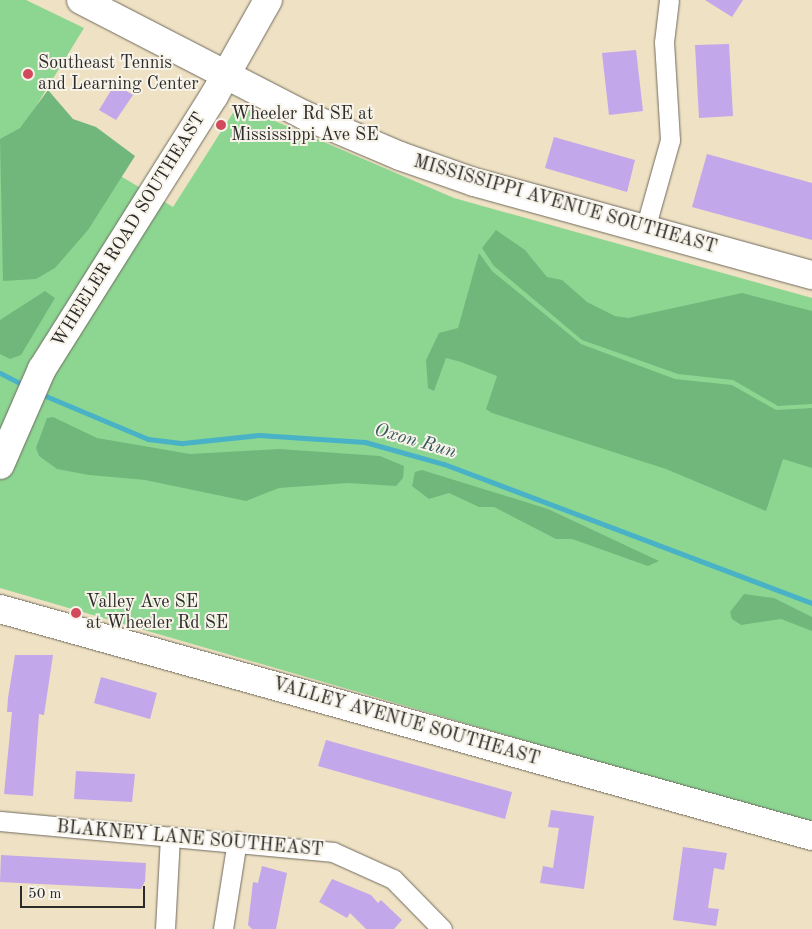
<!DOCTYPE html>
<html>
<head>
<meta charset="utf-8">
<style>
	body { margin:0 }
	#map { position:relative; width:812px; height:929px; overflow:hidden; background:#efe1c3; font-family:"Old Standard TT",serif }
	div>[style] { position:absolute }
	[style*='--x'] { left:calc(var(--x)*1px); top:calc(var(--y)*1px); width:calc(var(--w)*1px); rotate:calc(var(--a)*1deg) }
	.green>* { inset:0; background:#8cd692 }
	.forest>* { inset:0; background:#71b77c }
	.stream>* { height:5px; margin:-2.5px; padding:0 2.5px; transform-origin:2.5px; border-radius:2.5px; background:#49b2c7 }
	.building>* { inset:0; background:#c2a7eb }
	.roads { filter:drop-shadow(0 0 1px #706b60) drop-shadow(0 0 1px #706b60) }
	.street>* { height:19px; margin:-9.5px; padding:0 9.5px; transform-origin:9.5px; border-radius:9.5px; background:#fff }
	.secondary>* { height:28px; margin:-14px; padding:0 14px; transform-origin:14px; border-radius:14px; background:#fff }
	.dots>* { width:14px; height:14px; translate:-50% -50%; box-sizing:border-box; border:2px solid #f7f3e8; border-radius:50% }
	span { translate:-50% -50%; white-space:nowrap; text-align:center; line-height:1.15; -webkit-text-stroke:4px #f7f3e8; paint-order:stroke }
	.poi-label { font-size:18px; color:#2b2b2b }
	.left { translate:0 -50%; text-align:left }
	.street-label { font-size:18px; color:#2b2b2b }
	.water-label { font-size:19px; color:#365a62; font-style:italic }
	.scale { position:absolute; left:20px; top:886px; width:125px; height:22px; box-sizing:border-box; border:2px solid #2b2b2b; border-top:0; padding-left:6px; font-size:15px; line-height:18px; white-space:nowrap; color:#2b2b2b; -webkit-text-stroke:4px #f7f3e8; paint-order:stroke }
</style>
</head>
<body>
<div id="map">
	<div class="green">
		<div style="clip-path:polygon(0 0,26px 0,84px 28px,27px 121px,173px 207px,238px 105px,454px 198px,812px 298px,812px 824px,0 588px)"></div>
	</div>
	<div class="forest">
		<div style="clip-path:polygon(48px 90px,73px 119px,96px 127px,135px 156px,88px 230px,55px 268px,36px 279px,3px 281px,0 139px,20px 128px)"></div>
		<div style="clip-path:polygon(496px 230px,525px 250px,547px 277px,562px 280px,587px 302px,615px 316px,628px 318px,742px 293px,812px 311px,812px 404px,778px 406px,733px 380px,678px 374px,582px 340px,494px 266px,482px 248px)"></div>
		<div style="clip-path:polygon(479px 253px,492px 271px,581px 344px,675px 379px,732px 385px,776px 410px,812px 408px,812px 468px,783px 459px,766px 511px,666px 469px,492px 413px,486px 409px,497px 376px,461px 362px,446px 358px,434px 391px,428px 388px,426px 360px,439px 333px,458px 328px)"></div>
		<div style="clip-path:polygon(45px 291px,55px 298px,21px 355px,10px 359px,0 354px,0 320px)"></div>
		<div style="clip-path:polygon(53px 417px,97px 438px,190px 454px,279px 449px,380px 456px,404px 466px,403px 478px,396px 486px,348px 483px,279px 488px,246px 501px,145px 480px,89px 475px,57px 469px,39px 456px,36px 448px,47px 418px)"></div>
		<div style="clip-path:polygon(422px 470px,548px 509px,659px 561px,648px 566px,572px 539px,556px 539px,494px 507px,479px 507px,449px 493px,429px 499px,412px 486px,415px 472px)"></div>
		<div style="clip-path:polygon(744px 594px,774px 598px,812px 617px,812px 631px,781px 619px,741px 625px,732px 619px,730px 612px)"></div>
	</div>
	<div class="stream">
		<div style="--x:0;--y:373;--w:30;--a:27"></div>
		<div style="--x:41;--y:394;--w:116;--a:22.8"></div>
		<div style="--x:148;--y:439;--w:35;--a:7"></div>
		<div style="--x:183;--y:443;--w:76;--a:-6"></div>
		<div style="--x:259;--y:435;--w:106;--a:3.8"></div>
		<div style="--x:365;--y:442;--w:82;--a:15.6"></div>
		<div style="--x:444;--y:464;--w:393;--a:20.7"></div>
	</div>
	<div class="building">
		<div style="clip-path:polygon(705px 0,743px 0,732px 17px)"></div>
		<div style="clip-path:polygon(729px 44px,733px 116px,699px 118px,695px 45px)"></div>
		<div style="clip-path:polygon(636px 50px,643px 111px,609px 115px,602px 53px)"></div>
		<div style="clip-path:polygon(115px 84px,133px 95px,116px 120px,99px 110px)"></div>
		<div style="clip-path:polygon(554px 137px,635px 160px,627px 192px,545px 168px)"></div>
		<div style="clip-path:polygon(707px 154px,812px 183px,812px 240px,692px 207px)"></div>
		<div style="clip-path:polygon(15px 655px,53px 655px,44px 715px,39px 714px,33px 796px,4px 794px,12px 712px,7px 712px,8px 698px)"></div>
		<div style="clip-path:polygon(101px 677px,157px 693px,150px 719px,94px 703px)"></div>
		<div style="clip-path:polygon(326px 740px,512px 792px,505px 819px,318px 766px)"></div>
		<div style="clip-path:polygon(76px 771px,135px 774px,132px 802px,74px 799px)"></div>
		<div style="clip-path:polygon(551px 810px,594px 816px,584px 889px,540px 883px,543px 866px,553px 868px,559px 828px,548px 827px)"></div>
		<div style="clip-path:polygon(683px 847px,727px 853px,724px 870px,714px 868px,708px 908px,719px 909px,716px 926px,673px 920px)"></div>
		<div style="clip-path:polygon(1px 855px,146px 863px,145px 881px,141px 889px,0 882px)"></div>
		<div style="clip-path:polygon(262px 866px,287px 873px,276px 929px,252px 929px,248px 925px,253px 882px,258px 883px)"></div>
		<div style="clip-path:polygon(332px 879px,371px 895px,378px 903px,381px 900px,402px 920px,394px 929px,366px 929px,350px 913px,347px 918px,319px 902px)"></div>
	</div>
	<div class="roads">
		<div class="street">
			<div style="--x:645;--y:229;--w:92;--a:-74.3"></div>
			<div style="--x:670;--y:140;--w:98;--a:-93.5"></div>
			<div style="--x:664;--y:42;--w:42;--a:-83.2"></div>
			<div style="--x:0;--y:821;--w:334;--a:5.3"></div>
			<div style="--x:333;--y:852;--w:66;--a:24.2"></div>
			<div style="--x:393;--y:879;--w:70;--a:45.6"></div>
			<div style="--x:165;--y:929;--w:93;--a:-86.9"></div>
			<div style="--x:223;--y:929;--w:89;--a:-81"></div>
		</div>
		<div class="secondary">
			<div style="--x:81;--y:0;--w:251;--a:27.3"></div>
			<div style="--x:304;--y:115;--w:104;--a:23.1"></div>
			<div style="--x:400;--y:156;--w:78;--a:19.4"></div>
			<div style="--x:474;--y:182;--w:351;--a:15.4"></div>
			<div style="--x:0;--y:465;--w:105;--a:-66.4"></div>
			<div style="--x:42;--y:369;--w:323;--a:-57.8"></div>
			<div style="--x:214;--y:96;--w:110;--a:-60.6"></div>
			<div style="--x:0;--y:609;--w:843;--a:15.62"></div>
		</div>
	</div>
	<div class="dots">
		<div style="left:28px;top:74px;background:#d1495b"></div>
		<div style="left:221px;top:125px;background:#d1495b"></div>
		<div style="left:76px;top:613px;background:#d1495b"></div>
	</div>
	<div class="poi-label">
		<span class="left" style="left:38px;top:74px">Southeast Tennis<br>and Learning Center</span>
		<span class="left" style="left:231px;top:125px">Wheeler Rd SE at<br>Mississippi Ave SE</span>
		<span class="left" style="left:86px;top:613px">Valley Ave SE<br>at Wheeler Rd SE</span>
	</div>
	<div class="street-label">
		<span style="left:565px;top:205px;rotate:16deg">MISSISSIPPI AVENUE SOUTHEAST</span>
		<span style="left:129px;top:230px;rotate:-58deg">WHEELER ROAD SOUTHEAST</span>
		<span style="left:406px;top:722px;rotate:16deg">VALLEY AVENUE SOUTHEAST</span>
		<span style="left:190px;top:839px;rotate:5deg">BLAKNEY LANE SOUTHEAST</span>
	</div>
	<div class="water-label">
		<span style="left:415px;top:442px;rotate:16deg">Oxon Run</span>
	</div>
	<div class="scale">50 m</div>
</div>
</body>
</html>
